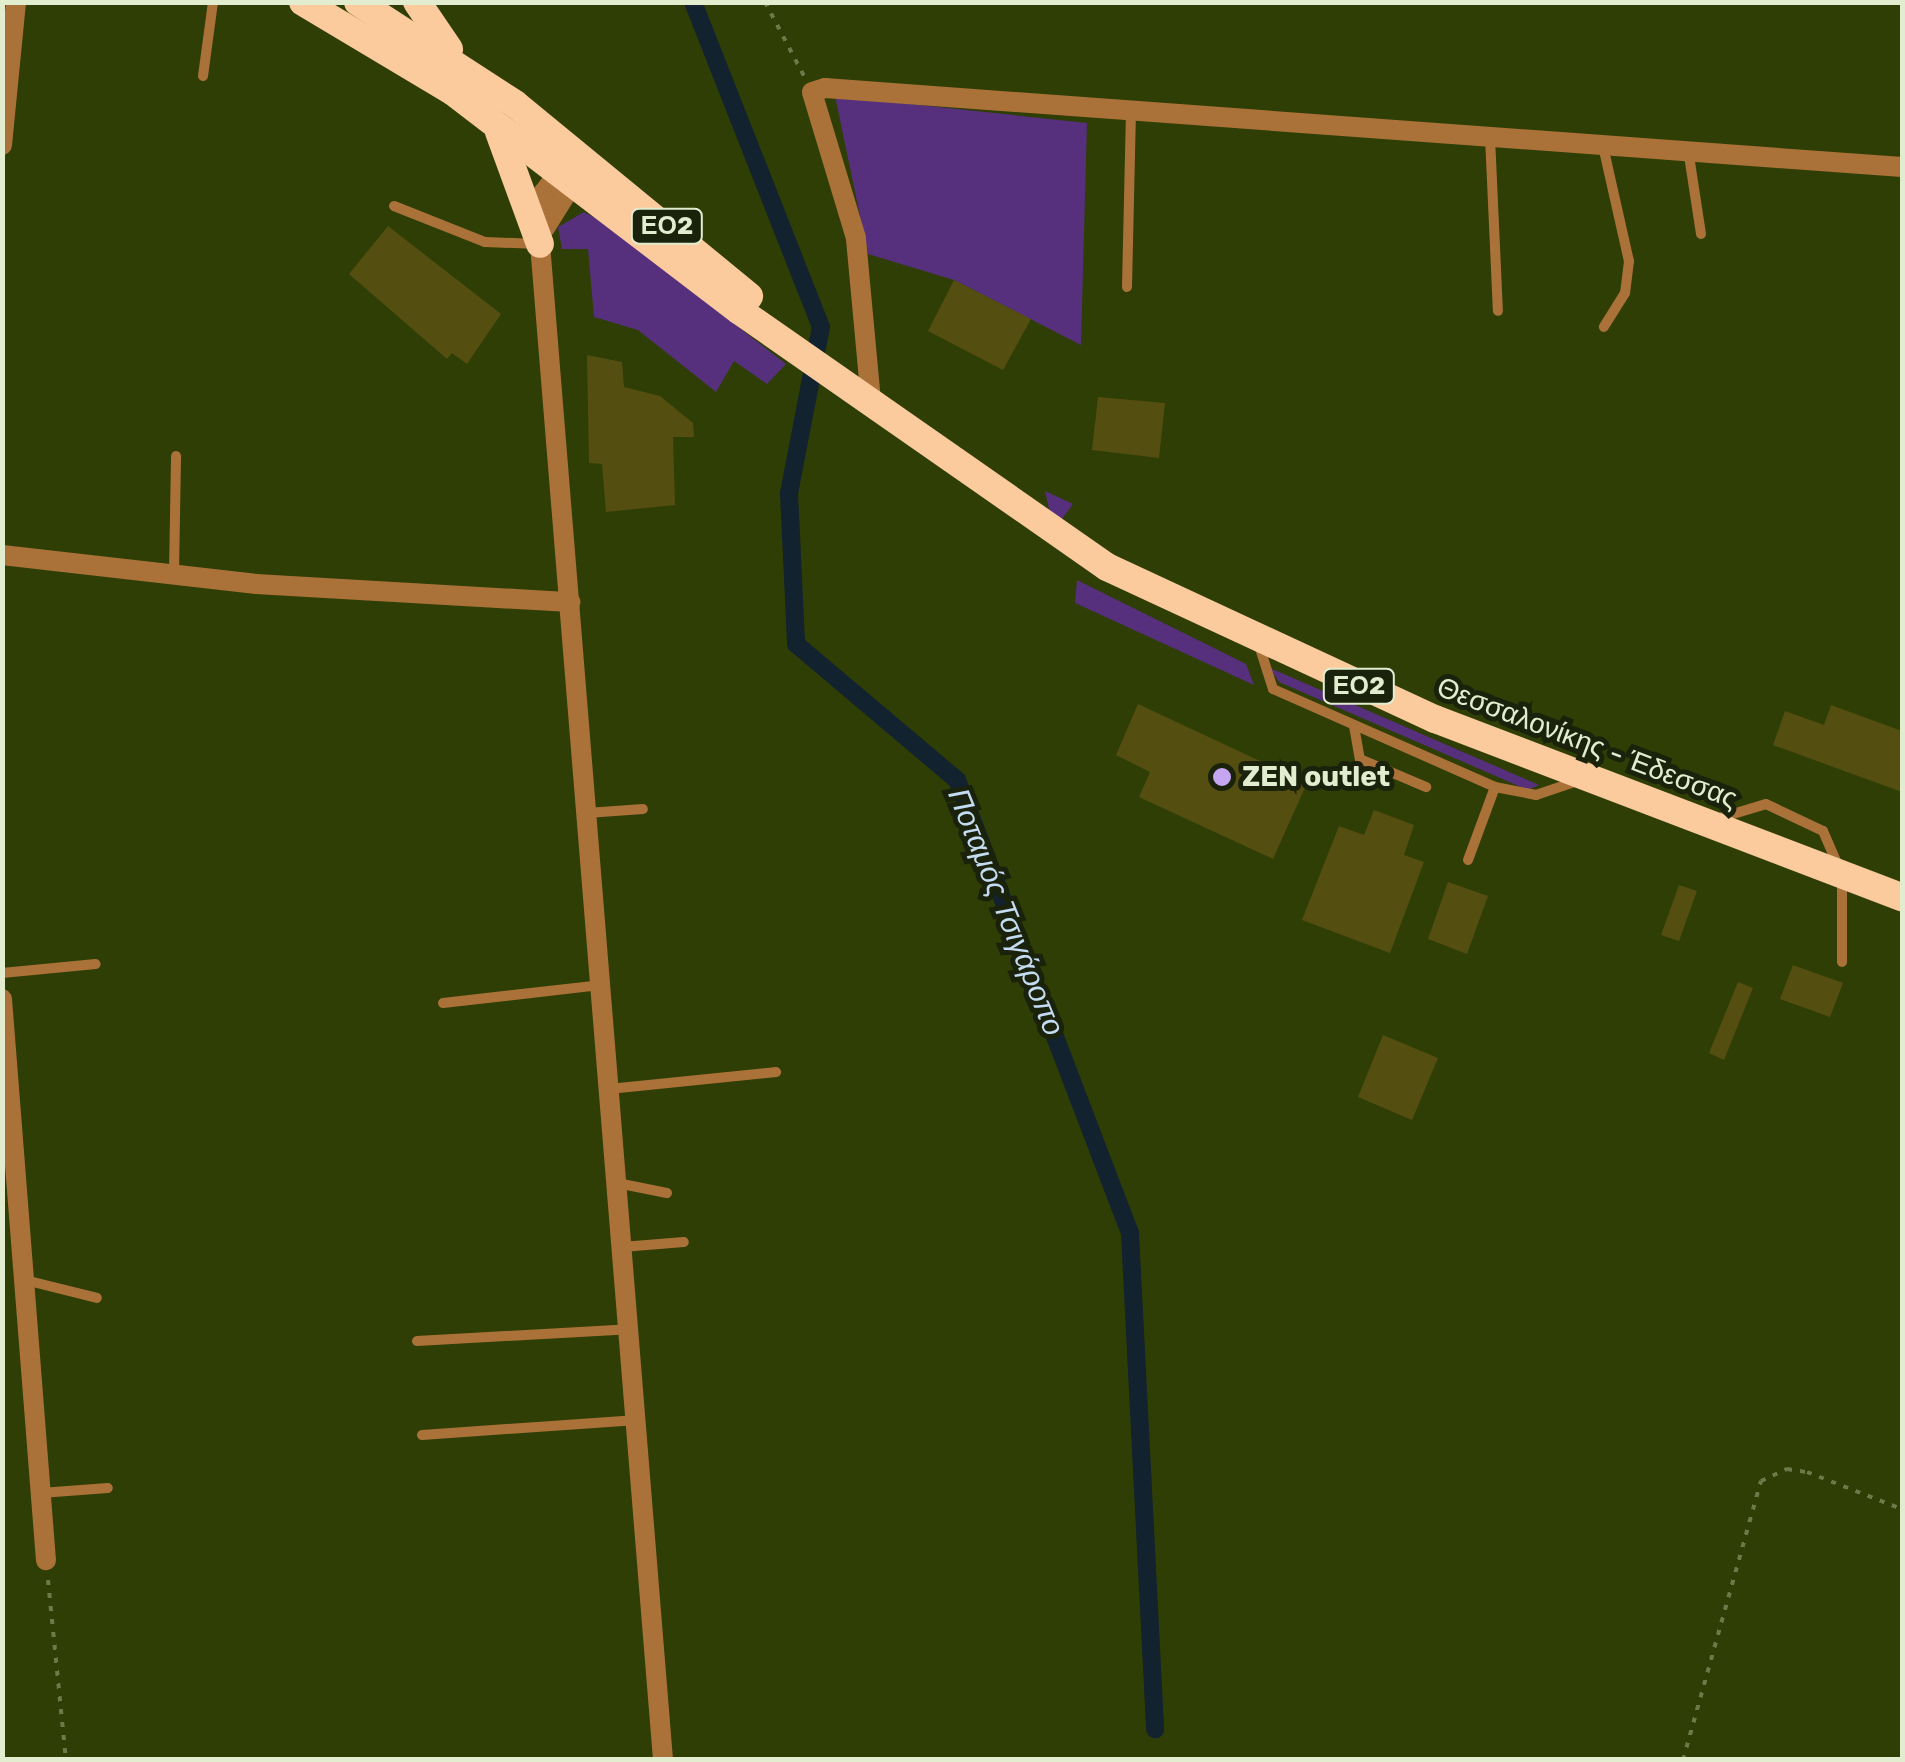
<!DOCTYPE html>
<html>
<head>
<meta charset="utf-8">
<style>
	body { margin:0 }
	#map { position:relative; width:1905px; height:1762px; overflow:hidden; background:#2f3e05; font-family:Rubik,sans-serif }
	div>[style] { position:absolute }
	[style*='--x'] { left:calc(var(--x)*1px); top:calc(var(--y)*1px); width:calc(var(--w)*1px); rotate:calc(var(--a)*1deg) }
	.green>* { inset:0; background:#56307c }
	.canal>* { height:18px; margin:-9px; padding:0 9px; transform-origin:9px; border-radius:9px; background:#12222f }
	.building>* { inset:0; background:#544f11 }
	.path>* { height:4px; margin-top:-2px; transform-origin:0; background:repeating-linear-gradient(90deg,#6c7a4a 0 5px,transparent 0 13px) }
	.service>* { height:10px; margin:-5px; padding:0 5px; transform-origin:5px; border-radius:5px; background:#aa7239 }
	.minor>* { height:20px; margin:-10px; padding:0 10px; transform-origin:10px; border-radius:10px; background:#aa7239 }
	.trunk>* { height:28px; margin:-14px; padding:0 14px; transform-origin:14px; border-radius:14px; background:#fbca9d }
	.dots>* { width:28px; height:28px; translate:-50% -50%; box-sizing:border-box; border:5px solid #1b220c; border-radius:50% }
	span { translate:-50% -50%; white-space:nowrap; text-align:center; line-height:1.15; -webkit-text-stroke:10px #1b220c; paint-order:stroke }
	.shield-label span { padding:2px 8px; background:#1b220c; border:2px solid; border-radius:8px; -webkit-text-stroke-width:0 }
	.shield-label { font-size:25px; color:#e2edd0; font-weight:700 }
	.street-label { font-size:28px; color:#e2edd0 }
	.poi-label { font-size:28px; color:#e2edd0; font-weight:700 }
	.left { translate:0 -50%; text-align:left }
	.water-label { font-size:30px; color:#c4dcf1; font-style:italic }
	.frame { position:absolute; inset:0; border:5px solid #e2edd0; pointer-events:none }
</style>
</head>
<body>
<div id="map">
	<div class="green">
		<div style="clip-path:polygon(835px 96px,1087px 123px,1081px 345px,954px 280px,868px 254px)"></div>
		<div style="clip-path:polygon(584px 212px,601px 221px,786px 364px,767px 384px,734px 361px,716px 392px,638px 330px,594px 317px,588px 249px,562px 249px,558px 227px)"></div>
		<div style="clip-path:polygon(1045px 491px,1073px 504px,1059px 523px,1049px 509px)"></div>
		<div style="clip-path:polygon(1077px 580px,1246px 664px,1254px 685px,1075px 603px)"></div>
		<div style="clip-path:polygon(1270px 668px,1539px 785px,1528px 790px,1279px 682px)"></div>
	</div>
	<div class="canal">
		<div style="--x:693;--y:2;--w:349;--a:68.5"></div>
		<div style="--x:821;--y:327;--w:169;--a:100.9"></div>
		<div style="--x:789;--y:493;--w:151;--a:87.3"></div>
		<div style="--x:796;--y:644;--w:211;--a:40.2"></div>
		<div style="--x:957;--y:780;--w:485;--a:69.1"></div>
		<div style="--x:1130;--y:1233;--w:497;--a:87.1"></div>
	</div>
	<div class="building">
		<div style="clip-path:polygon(388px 226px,501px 314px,467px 364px,452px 353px,447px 359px,349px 274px)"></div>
		<div style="clip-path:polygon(954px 280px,1031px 319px,1003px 370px,928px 331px)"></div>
		<div style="clip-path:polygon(587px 355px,622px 362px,624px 387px,660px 396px,693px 423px,694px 437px,673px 437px,675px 505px,606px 512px,602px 464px,589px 463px)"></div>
		<div style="clip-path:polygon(1098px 397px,1165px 403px,1159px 458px,1092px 450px)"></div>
		<div style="clip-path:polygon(1138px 704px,1307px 783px,1273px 859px,1139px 797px,1150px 772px,1116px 755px)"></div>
		<div style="clip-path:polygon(1831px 705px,1902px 731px,1902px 792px,1773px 745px,1785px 711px,1824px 725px)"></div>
		<div style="clip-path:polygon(1374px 810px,1414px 825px,1404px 855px,1424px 862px,1390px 953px,1302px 920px,1339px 826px,1364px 835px)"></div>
		<div style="clip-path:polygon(1448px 882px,1488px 896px,1467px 954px,1428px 939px)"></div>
		<div style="clip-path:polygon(1679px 885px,1697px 891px,1679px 941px,1661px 935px)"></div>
		<div style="clip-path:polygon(1793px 965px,1843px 983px,1830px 1017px,1780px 999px)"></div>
		<div style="clip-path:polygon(1738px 982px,1753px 988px,1724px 1060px,1709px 1053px)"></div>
		<div style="clip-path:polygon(1383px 1035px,1438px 1058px,1412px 1120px,1358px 1097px)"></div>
	</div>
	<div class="path">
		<div style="--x:765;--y:2;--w:86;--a:62.2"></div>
		<div style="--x:48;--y:1580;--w:181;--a:84.3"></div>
		<div style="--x:1683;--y:1760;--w:290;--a:-74.4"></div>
		<div style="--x:1761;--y:1481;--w:29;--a:-25"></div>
		<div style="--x:1787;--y:1469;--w:20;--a:9"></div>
		<div style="--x:1807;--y:1472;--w:102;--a:21.3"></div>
	</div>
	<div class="service">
		<div style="--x:203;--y:76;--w:75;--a:-82.3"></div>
		<div style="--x:1490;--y:137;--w:174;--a:87.4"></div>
		<div style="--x:1603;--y:146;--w:118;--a:77.3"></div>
		<div style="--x:1629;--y:261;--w:32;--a:97"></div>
		<div style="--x:1625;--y:293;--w:40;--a:122"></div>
		<div style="--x:1688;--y:149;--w:86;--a:81.3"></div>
		<div style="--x:394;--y:206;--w:98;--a:21.6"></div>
		<div style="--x:485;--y:242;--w:54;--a:2.1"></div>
		<div style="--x:1127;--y:287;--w:176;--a:-88.7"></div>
		<div style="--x:174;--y:573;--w:117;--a:-89"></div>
		<div style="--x:1258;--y:642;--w:49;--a:72.3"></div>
		<div style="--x:1273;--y:689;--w:243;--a:23.8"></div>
		<div style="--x:1495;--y:787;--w:42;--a:11"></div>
		<div style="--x:1536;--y:795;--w:46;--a:-18.8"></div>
		<div style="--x:1354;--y:726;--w:34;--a:80"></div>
		<div style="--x:1360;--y:759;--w:72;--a:23"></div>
		<div style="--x:587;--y:813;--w:56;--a:-4.1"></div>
		<div style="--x:1713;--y:820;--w:55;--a:-16.8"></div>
		<div style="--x:1766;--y:804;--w:63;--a:25.3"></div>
		<div style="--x:1823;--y:831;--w:48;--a:66.6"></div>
		<div style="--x:1842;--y:875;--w:87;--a:90"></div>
		<div style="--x:1468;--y:860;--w:78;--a:-69.7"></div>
		<div style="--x:2;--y:973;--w:94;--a:-5.5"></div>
		<div style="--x:443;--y:1003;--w:158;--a:-6.5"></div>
		<div style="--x:609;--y:1089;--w:168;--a:-5.8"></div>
		<div style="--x:617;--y:1183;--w:51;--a:11.3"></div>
		<div style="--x:622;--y:1247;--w:62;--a:-4.6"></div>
		<div style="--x:25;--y:1280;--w:74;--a:14"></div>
		<div style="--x:417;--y:1341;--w:212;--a:-3.2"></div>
		<div style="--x:422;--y:1435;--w:216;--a:-4"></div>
		<div style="--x:41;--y:1493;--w:67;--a:-4.3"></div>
	</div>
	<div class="minor">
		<div style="--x:2;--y:145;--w:144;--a:-84.4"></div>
		<div style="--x:565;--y:165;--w:36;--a:128"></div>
		<div style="--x:543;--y:193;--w:51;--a:93.4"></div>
		<div style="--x:540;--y:244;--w:1521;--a:85.36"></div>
		<div style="--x:545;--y:228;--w:66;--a:-58"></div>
		<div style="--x:871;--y:401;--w:164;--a:-95.3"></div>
		<div style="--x:856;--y:238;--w:152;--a:-106.8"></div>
		<div style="--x:812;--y:92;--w:14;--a:-17"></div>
		<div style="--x:825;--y:88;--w:1080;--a:4.2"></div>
		<div style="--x:2;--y:555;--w:256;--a:6.5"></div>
		<div style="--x:256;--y:584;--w:315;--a:3.3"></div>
		<div style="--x:2;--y:999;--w:563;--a:85.52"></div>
	</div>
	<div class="trunk">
		<div style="--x:303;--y:2;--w:174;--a:30.9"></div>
		<div style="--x:452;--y:91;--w:362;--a:37.4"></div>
		<div style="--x:740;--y:311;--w:447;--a:34.9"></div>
		<div style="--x:1107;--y:567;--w:362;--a:24.9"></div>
		<div style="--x:1435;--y:719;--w:500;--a:20.9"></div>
		<div style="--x:358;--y:2;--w:187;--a:33"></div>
		<div style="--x:515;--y:104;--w:303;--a:39.4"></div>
		<div style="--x:417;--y:2;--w:57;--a:55.8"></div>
		<div style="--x:499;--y:132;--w:119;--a:69.9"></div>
	</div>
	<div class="dots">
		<div style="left:1222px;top:777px;background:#c6a6f0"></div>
	</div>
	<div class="shield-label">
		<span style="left:667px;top:226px">ΕΟ2</span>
		<span style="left:1359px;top:686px">ΕΟ2</span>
	</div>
	<div class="street-label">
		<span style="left:1587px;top:743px;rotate:21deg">Θεσσαλονίκης - Έδεσσας</span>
	</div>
	<div class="poi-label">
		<span class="left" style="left:1242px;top:777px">ZEN outlet</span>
	</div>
	<div class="water-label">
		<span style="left:1006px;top:912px;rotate:68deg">Ποταμός Τσιγάροπο</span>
	</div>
	<div class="frame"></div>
</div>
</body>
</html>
